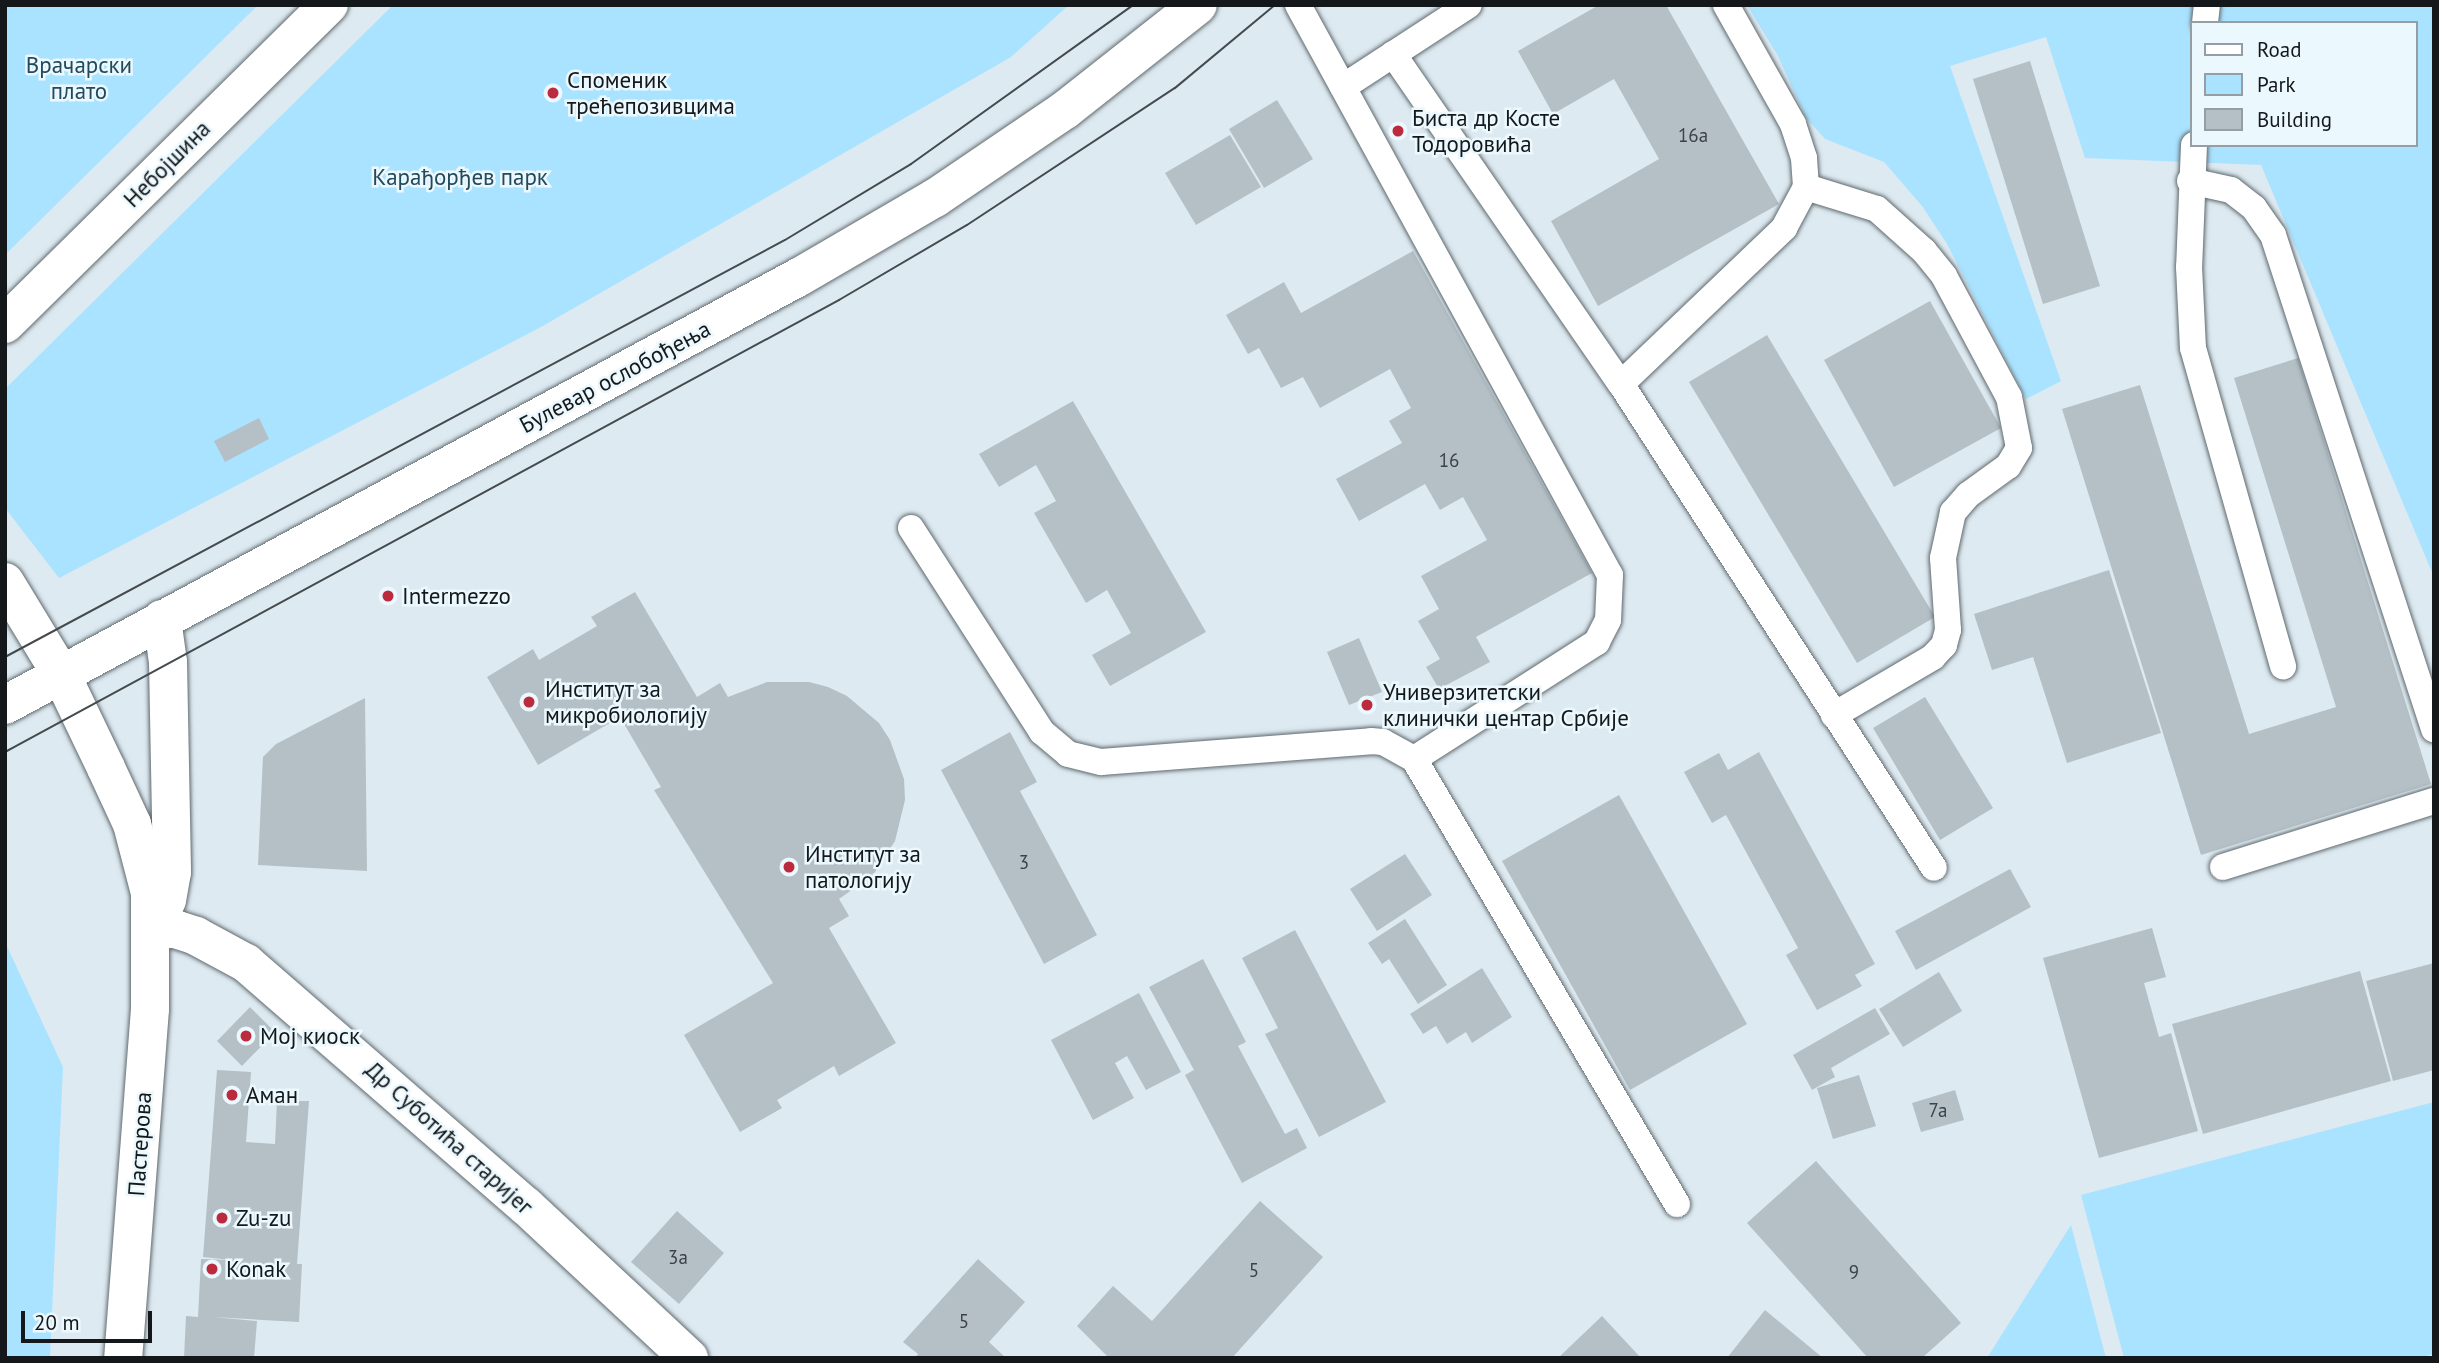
<!DOCTYPE html>
<html>
<head>
<meta charset="utf-8">
<style>
	body { margin:0 }
	#map { position:relative; width:2439px; height:1363px; overflow:hidden; background:#deeaf1; font-family:"PT Sans",sans-serif }
	div>[style] { position:absolute }
	[style*='--x'] { left:calc(var(--x)*1px); top:calc(var(--y)*1px); width:calc(var(--w)*1px); rotate:calc(var(--a)*1deg) }
	.green>* { inset:0; background:#aae3ff }
	.building>* { inset:0; background:#b4c0c6 }
	.roads { filter:drop-shadow(0 0 2px #5f6a6f) drop-shadow(0 0 2px #5f6a6f) }
	.service>* { height:26px; margin:-13px; padding:0 13px; transform-origin:13px; border-radius:13px; background:#fff }
	.minor>* { height:38px; margin:-19px; padding:0 19px; transform-origin:19px; border-radius:19px; background:#fff }
	.secondary>* { height:38px; margin:-19px; padding:0 19px; transform-origin:19px; border-radius:19px; background:#fff }
	.tram>* { height:2px; margin:-1px; padding:0 1px; transform-origin:1px; border-radius:1px; background:#444a4d }
	.dots>* { width:19px; height:19px; translate:-50% -50%; box-sizing:border-box; border:4px solid #ebf8fe; border-radius:50% }
	span { translate:-50% -50%; white-space:nowrap; text-align:center; line-height:1.15; -webkit-text-stroke:5px #ebf8fe; paint-order:stroke }
	.number-label { font-size:19px; color:#3c4245 }
	.number-label span { -webkit-text-stroke-width:0 }
	.park-label { font-size:23px; color:#234a5c }
	.poi-label { font-size:23px; color:#14181a }
	.left { translate:0 -50%; text-align:left }
	.street-label { font-size:23px; color:#14181a }
	.frame { position:absolute; inset:0; border:7px solid #14181a; pointer-events:none }
	.legend { position:absolute; left:2190px; top:21px; width:228px; height:126px; box-sizing:border-box; background:#ebf8fe; border:2px solid #959ea3; margin:0; padding:9px 12px; list-style:none; font-size:21px; color:#14181a }
	.legend li { display:flex; align-items:center; gap:14px; height:35px }
	.legend b { width:35px; border:2px solid #959ea3 }
	.scale { position:absolute; left:21px; top:1311px; width:131px; height:32px; box-sizing:border-box; border:4px solid #14181a; border-top:0; padding-left:9px; font-size:21px; line-height:24px; white-space:nowrap; color:#14181a; -webkit-text-stroke:5px #ebf8fe; paint-order:stroke }
</style>
</head>
<body>
<div id="map">
	<div class="green">
		<div style="clip-path:polygon(5px 5px,258px 5px,5px 255px)"></div>
		<div style="clip-path:polygon(393px 5px,1069px 5px,1011px 57px,541px 327px,59px 578px,5px 508px,5px 389px)"></div>
		<div style="clip-path:polygon(evenodd,1747px 5px,2434px 5px,2434px 577px,2261px 165px,2085px 158px,2046px 37px,1950px 66px,2061px 381px,2026px 399px,1947px 244px,1922px 206px,1884px 162px,1825px 139px,1806px 118px,1778px 56px,1747px 5px,2192px 23px,2416px 23px,2416px 145px,2192px 145px,2192px 23px)"></div>
		<div style="clip-path:polygon(5px 942px,63px 1067px,50px 1358px,5px 1358px)"></div>
		<div style="clip-path:polygon(2434px 1102px,2434px 1354px,2418px 1358px,2124px 1358px,2081px 1195px)"></div>
		<div style="clip-path:polygon(2071px 1225px,2106px 1358px,1987px 1358px)"></div>
	</div>
	<div class="building">
		<div style="clip-path:polygon(1599px 5px,1666px 5px,1779px 204px,1598px 306px,1551px 221px,1659px 159px,1614px 79px,1553px 114px,1518px 51px)"></div>
		<div style="clip-path:polygon(2030px 61px,2100px 286px,2043px 304px,1973px 79px)"></div>
		<div style="clip-path:polygon(1277px 100px,1313px 159px,1264px 188px,1229px 129px)"></div>
		<div style="clip-path:polygon(1230px 135px,1261px 187px,1196px 225px,1165px 173px)"></div>
		<div style="clip-path:polygon(1413px 251px,1592px 573px,1476px 637px,1490px 662px,1439px 689px,1426px 667px,1440px 659px,1418px 621px,1439px 609px,1421px 576px,1487px 540px,1463px 497px,1440px 510px,1425px 484px,1359px 521px,1336px 479px,1402px 443px,1389px 421px,1411px 408px,1390px 369px,1320px 408px,1303px 377px,1281px 388px,1259px 348px,1248px 354px,1226px 315px,1284px 282px,1301px 313px)"></div>
		<div style="clip-path:polygon(1930px 301px,2001px 428px,1894px 487px,1824px 360px)"></div>
		<div style="clip-path:polygon(1767px 335px,1935px 617px,1857px 663px,1689px 382px)"></div>
		<div style="clip-path:polygon(2298px 358px,2431px 784px,2201px 855px,2062px 409px,2140px 385px,2249px 734px,2336px 707px,2234px 378px)"></div>
		<div style="clip-path:polygon(1073px 401px,1206px 632px,1110px 686px,1092px 655px,1131px 633px,1107px 590px,1086px 603px,1034px 513px,1056px 501px,1036px 465px,999px 487px,979px 454px)"></div>
		<div style="clip-path:polygon(259px 418px,269px 439px,225px 462px,214px 441px)"></div>
		<div style="clip-path:polygon(2109px 570px,2161px 733px,2067px 763px,2033px 657px,1992px 670px,1974px 614px)"></div>
		<div style="clip-path:polygon(635px 592px,697px 697px,720px 683px,728px 697px,767px 682px,809px 682px,828px 687px,847px 696px,879px 723px,890px 740px,904px 779px,905px 800px,895px 841px,873px 875px,839px 899px,849px 916px,829px 928px,896px 1043px,839px 1076px,834px 1066px,777px 1100px,782px 1108px,740px 1132px,684px 1035px,773px 983px,654px 790px,661px 787px,620px 717px,538px 765px,487px 677px,533px 649px,539px 660px,597px 626px,591px 617px)"></div>
		<div style="clip-path:polygon(1359px 638px,1382px 692px,1349px 705px,1327px 652px)"></div>
		<div style="clip-path:polygon(1925px 697px,1993px 808px,1940px 840px,1873px 728px)"></div>
		<div style="clip-path:polygon(365px 698px,367px 871px,258px 865px,263px 757px,276px 744px)"></div>
		<div style="clip-path:polygon(1010px 732px,1037px 782px,1020px 791px,1097px 935px,1044px 964px,941px 770px)"></div>
		<div style="clip-path:polygon(1759px 752px,1875px 964px,1855px 975px,1862px 986px,1817px 1010px,1786px 955px,1798px 948px,1726px 815px,1712px 823px,1684px 772px,1719px 753px,1728px 770px)"></div>
		<div style="clip-path:polygon(1619px 795px,1747px 1024px,1630px 1090px,1502px 861px)"></div>
		<div style="clip-path:polygon(1405px 854px,1432px 895px,1377px 931px,1350px 889px)"></div>
		<div style="clip-path:polygon(2010px 869px,2031px 907px,1916px 970px,1895px 931px)"></div>
		<div style="clip-path:polygon(1405px 919px,1447px 985px,1418px 1004px,1389px 959px,1382px 964px,1368px 943px)"></div>
		<div style="clip-path:polygon(2152px 928px,2166px 977px,2144px 983px,2159px 1037px,2171px 1033px,2198px 1131px,2099px 1158px,2043px 958px)"></div>
		<div style="clip-path:polygon(1295px 930px,1386px 1102px,1319px 1137px,1265px 1034px,1278px 1028px,1242px 958px)"></div>
		<div style="clip-path:polygon(1203px 959px,1246px 1042px,1238px 1046px,1285px 1134px,1297px 1128px,1307px 1148px,1242px 1183px,1185px 1075px,1194px 1070px,1149px 987px)"></div>
		<div style="clip-path:polygon(2434px 963px,2434px 1070px,2393px 1081px,2366px 981px)"></div>
		<div style="clip-path:polygon(1482px 968px,1512px 1017px,1472px 1043px,1466px 1032px,1447px 1044px,1436px 1026px,1423px 1034px,1410px 1014px)"></div>
		<div style="clip-path:polygon(2360px 971px,2391px 1081px,2203px 1134px,2172px 1024px)"></div>
		<div style="clip-path:polygon(1939px 972px,1962px 1011px,1903px 1047px,1879px 1009px)"></div>
		<div style="clip-path:polygon(1139px 993px,1181px 1072px,1146px 1090px,1127px 1056px,1115px 1063px,1134px 1098px,1093px 1120px,1051px 1040px)"></div>
		<div style="clip-path:polygon(250px 1007px,275px 1032px,242px 1066px,217px 1041px)"></div>
		<div style="clip-path:polygon(1875px 1008px,1890px 1034px,1831px 1068px,1835px 1077px,1812px 1090px,1793px 1055px)"></div>
		<div style="clip-path:polygon(217px 1070px,251px 1072px,246px 1142px,275px 1144px,277px 1101px,309px 1101px,297px 1264px,302px 1264px,299px 1322px,213px 1317px,257px 1321px,254px 1358px,184px 1358px,186px 1316px,198px 1317px,201px 1259px,232px 1260px,203px 1257px)"></div>
		<div style="clip-path:polygon(1859px 1075px,1876px 1126px,1833px 1139px,1817px 1088px)"></div>
		<div style="clip-path:polygon(1955px 1090px,1964px 1120px,1921px 1132px,1912px 1103px)"></div>
		<div style="clip-path:polygon(1816px 1161px,1961px 1323px,1922px 1358px,1868px 1358px,1747px 1223px)"></div>
		<div style="clip-path:polygon(1260px 1201px,1323px 1257px,1232px 1358px,1109px 1358px,1077px 1326px,1113px 1286px,1152px 1321px)"></div>
		<div style="clip-path:polygon(677px 1211px,724px 1253px,679px 1304px,631px 1262px)"></div>
		<div style="clip-path:polygon(978px 1259px,1025px 1302px,989px 1342px,1006px 1358px,915px 1358px,918px 1354px,903px 1342px)"></div>
		<div style="clip-path:polygon(1765px 1310px,1823px 1358px,1727px 1358px)"></div>
		<div style="clip-path:polygon(1602px 1316px,1641px 1358px,1558px 1358px)"></div>
	</div>
	<div class="roads">
		<div class="service">
			<div style="--x:1298;--y:5;--w:650;--a:61.31"></div>
			<div style="--x:1610;--y:575;--w:45;--a:92.5"></div>
			<div style="--x:1608;--y:620;--w:25;--a:117"></div>
			<div style="--x:1597;--y:642;--w:217;--a:147.4"></div>
			<div style="--x:2205;--y:23;--w:18;--a:-84"></div>
			<div style="--x:1393;--y:54;--w:401;--a:55.4"></div>
			<div style="--x:1621;--y:384;--w:576;--a:57.11"></div>
			<div style="--x:1343;--y:87;--w:150;--a:-33.1"></div>
			<div style="--x:2194;--y:145;--w:122;--a:92.3"></div>
			<div style="--x:2189;--y:267;--w:81;--a:87.2"></div>
			<div style="--x:2193;--y:348;--w:331;--a:74.2"></div>
			<div style="--x:2190;--y:181;--w:42;--a:12.4"></div>
			<div style="--x:2231;--y:190;--w:29;--a:38"></div>
			<div style="--x:2254;--y:208;--w:33;--a:55"></div>
			<div style="--x:2273;--y:235;--w:520;--a:71.95"></div>
			<div style="--x:1806;--y:187;--w:74;--a:17.2"></div>
			<div style="--x:1877;--y:209;--w:63;--a:41.8"></div>
			<div style="--x:1924;--y:251;--w:32;--a:51"></div>
			<div style="--x:1944;--y:276;--w:137;--a:61.8"></div>
			<div style="--x:2009;--y:397;--w:52;--a:78.9"></div>
			<div style="--x:2019;--y:448;--w:21;--a:121"></div>
			<div style="--x:2008;--y:466;--w:49;--a:144.1"></div>
			<div style="--x:1968;--y:495;--w:23;--a:131"></div>
			<div style="--x:1953;--y:512;--w:47;--a:102.3"></div>
			<div style="--x:1943;--y:558;--w:72;--a:86"></div>
			<div style="--x:1948;--y:630;--w:16;--a:105"></div>
			<div style="--x:1944;--y:645;--w:16;--a:133"></div>
			<div style="--x:1933;--y:657;--w:115;--a:149.6"></div>
			<div style="--x:1621;--y:384;--w:226;--a:-43.7"></div>
			<div style="--x:1784;--y:228;--w:47;--a:-61.8"></div>
			<div style="--x:1806;--y:187;--w:29;--a:-94"></div>
			<div style="--x:1804;--y:158;--w:36;--a:-108"></div>
			<div style="--x:1793;--y:124;--w:137;--a:-119.4"></div>
			<div style="--x:911;--y:528;--w:242;--a:57.3"></div>
			<div style="--x:1042;--y:732;--w:34;--a:40"></div>
			<div style="--x:1068;--y:754;--w:34;--a:14"></div>
			<div style="--x:1101;--y:762;--w:271;--a:-4.4"></div>
			<div style="--x:1371;--y:741;--w:12;--a:5"></div>
			<div style="--x:1383;--y:742;--w:35;--a:29"></div>
			<div style="--x:1414;--y:759;--w:517;--a:59.42"></div>
			<div style="--x:2223;--y:867;--w:221;--a:-17.4"></div>
		</div>
		<div class="minor">
			<div style="--x:5;--y:324;--w:455;--a:-44.6"></div>
			<div style="--x:5;--y:582;--w:108;--a:58.7"></div>
			<div style="--x:61;--y:674;--w:104;--a:64.4"></div>
			<div style="--x:106;--y:768;--w:62;--a:65.1"></div>
			<div style="--x:132;--y:824;--w:71;--a:75.4"></div>
			<div style="--x:150;--y:893;--w:116;--a:90"></div>
			<div style="--x:150;--y:1009;--w:350;--a:94.4"></div>
			<div style="--x:162;--y:619;--w:43;--a:82.1"></div>
			<div style="--x:168;--y:662;--w:210;--a:88.9"></div>
			<div style="--x:172;--y:872;--w:28;--a:100"></div>
			<div style="--x:167;--y:900;--w:33;--a:115"></div>
			<div style="--x:153;--y:930;--w:22;--a:-3"></div>
			<div style="--x:175;--y:929;--w:22;--a:18"></div>
			<div style="--x:196;--y:936;--w:57;--a:28.4"></div>
			<div style="--x:246;--y:963;--w:371;--a:41"></div>
			<div style="--x:526;--y:1206;--w:223;--a:43"></div>
		</div>
		<div class="secondary">
			<div style="--x:5;--y:705;--w:902;--a:-28.33"></div>
			<div style="--x:799;--y:277;--w:157;--a:-30.2"></div>
			<div style="--x:935;--y:198;--w:157;--a:-34.1"></div>
			<div style="--x:1065;--y:110;--w:169;--a:-38.3"></div>
		</div>
	</div>
	<div class="tram">
		<div style="--x:5;--y:657;--w:884;--a:-28.13"></div>
		<div style="--x:785;--y:240;--w:147;--a:-31.1"></div>
		<div style="--x:911;--y:164;--w:273;--a:-35.6"></div>
		<div style="--x:5;--y:752;--w:949;--a:-28.46"></div>
		<div style="--x:839;--y:300;--w:148;--a:-30.4"></div>
		<div style="--x:967;--y:225;--w:249;--a:-33.4"></div>
		<div style="--x:1175;--y:88;--w:130;--a:-39.7"></div>
	</div>
	<div class="dots">
		<div style="left:553px;top:93px;background:#bc2b3d"></div>
		<div style="left:1398px;top:131px;background:#bc2b3d"></div>
		<div style="left:388px;top:596px;background:#bc2b3d"></div>
		<div style="left:529px;top:702px;background:#bc2b3d"></div>
		<div style="left:1367px;top:705px;background:#bc2b3d"></div>
		<div style="left:789px;top:867px;background:#bc2b3d"></div>
		<div style="left:246px;top:1036px;background:#bc2b3d"></div>
		<div style="left:232px;top:1095px;background:#bc2b3d"></div>
		<div style="left:222px;top:1218px;background:#bc2b3d"></div>
		<div style="left:212px;top:1269px;background:#bc2b3d"></div>
	</div>
	<div class="number-label">
		<span style="left:1693px;top:136px">16a</span>
		<span style="left:1449px;top:461px">16</span>
		<span style="left:1024px;top:863px">3</span>
		<span style="left:1938px;top:1111px">7a</span>
		<span style="left:678px;top:1258px">3a</span>
		<span style="left:1254px;top:1271px">5</span>
		<span style="left:1854px;top:1273px">9</span>
		<span style="left:964px;top:1322px">5</span>
	</div>
	<div class="park-label">
		<span style="left:79px;top:78px">Врачарски<br>плато</span>
		<span style="left:460px;top:177px">Карађорђев парк</span>
	</div>
	<div class="poi-label">
		<span class="left" style="left:567px;top:93px">Споменик<br>трећепозивцима</span>
		<span class="left" style="left:1412px;top:131px">Биста др Косте<br>Тодоровића</span>
		<span class="left" style="left:402px;top:596px">Intermezzo</span>
		<span class="left" style="left:545px;top:702px">Институт за<br>микробиологију</span>
		<span class="left" style="left:1383px;top:705px">Универзитетски<br>клинички центар Србије</span>
		<span class="left" style="left:805px;top:867px">Институт за<br>патологију</span>
		<span class="left" style="left:260px;top:1036px">Мој киоск</span>
		<span class="left" style="left:246px;top:1095px">Аман</span>
		<span class="left" style="left:236px;top:1218px">Zu-zu</span>
		<span class="left" style="left:226px;top:1269px">Konak</span>
	</div>
	<div class="street-label">
		<span style="left:167px;top:164px;rotate:-45deg">Небојшина</span>
		<span style="left:615px;top:377px;rotate:-28deg">Булевар ослобођења</span>
		<span style="left:449px;top:1138px;rotate:42deg">Др Суботића старијег</span>
		<span style="left:140px;top:1144px;rotate:-86deg">Пастерова</span>
	</div>
	<div class="frame"></div>
	<ul class="legend">
	<li><b style="height:9px;background:#fff"></b>Road</li>
	<li><b style="height:19px;background:#aae3ff"></b>Park</li>
	<li><b style="height:19px;background:#b4c0c6"></b>Building</li>
	</ul>
	<div class="scale">20 m</div>
</div>
</body>
</html>
